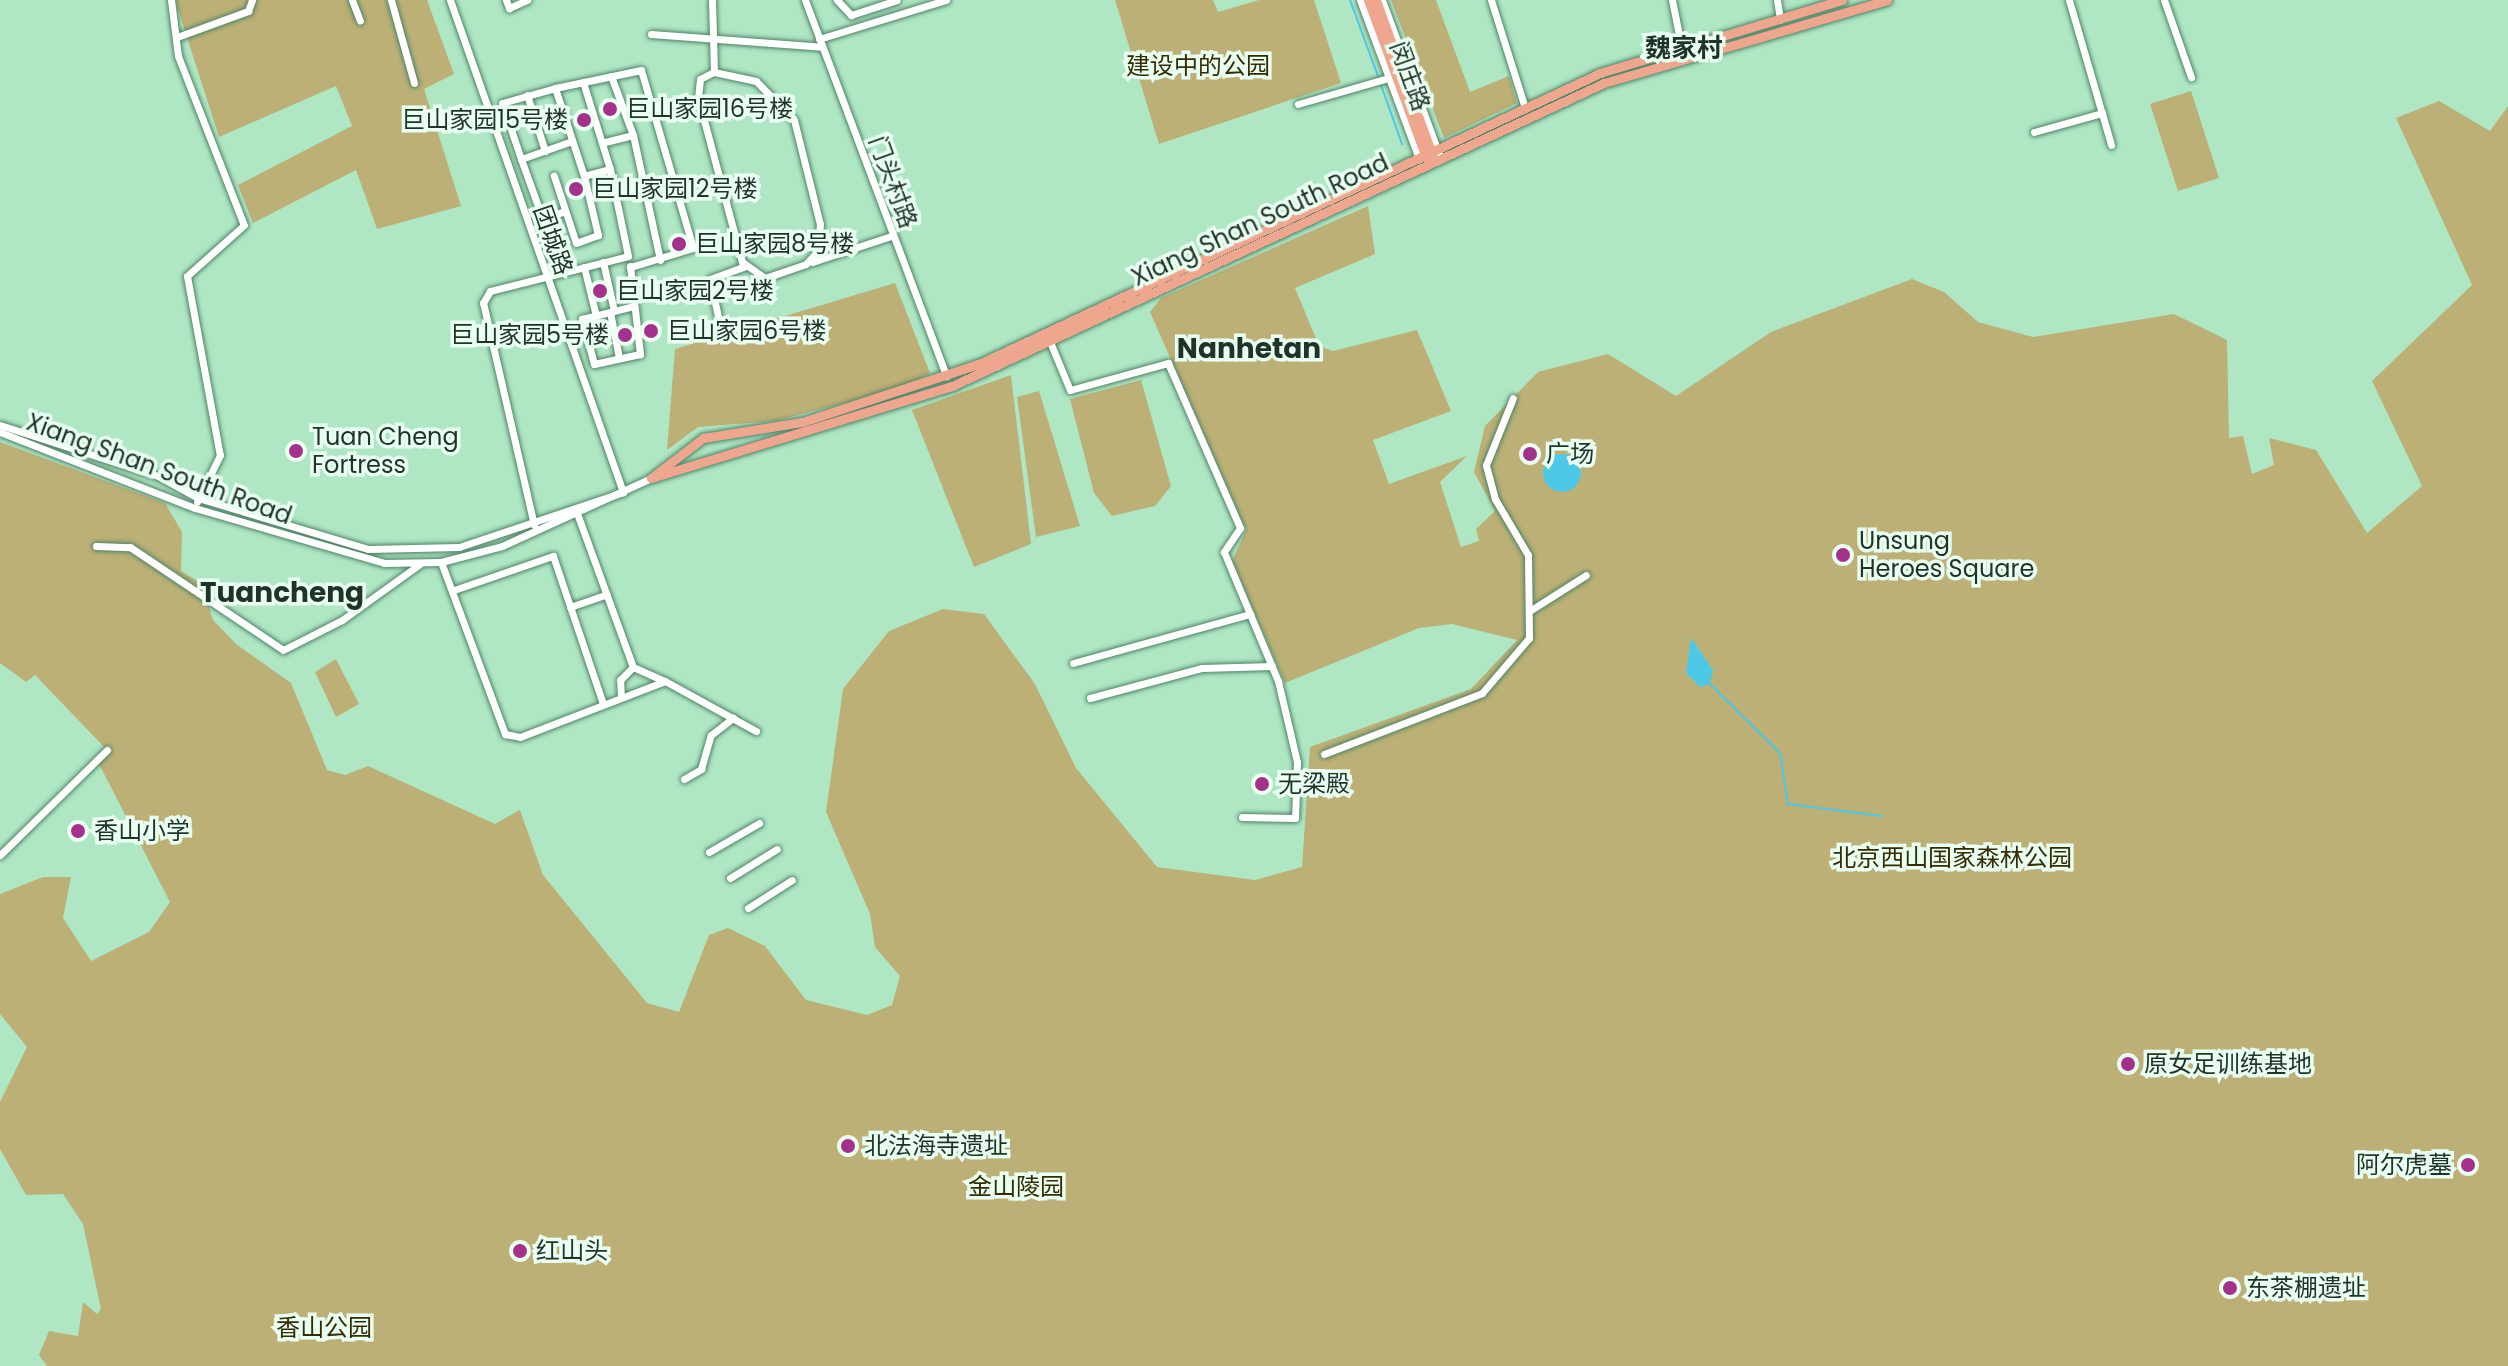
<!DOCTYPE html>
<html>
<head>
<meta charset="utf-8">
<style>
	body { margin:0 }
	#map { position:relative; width:2508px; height:1366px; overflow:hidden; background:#afe7c5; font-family:Poppins,"Noto Sans SC",sans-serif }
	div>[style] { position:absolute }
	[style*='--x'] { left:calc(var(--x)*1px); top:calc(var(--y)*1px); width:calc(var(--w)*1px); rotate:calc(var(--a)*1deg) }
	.green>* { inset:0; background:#bcb076 }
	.water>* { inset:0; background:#4dc8e7 }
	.round { border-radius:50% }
	.stream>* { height:2px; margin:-1px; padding:0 1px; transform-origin:1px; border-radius:1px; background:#4dc8e7 }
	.roads { filter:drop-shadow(0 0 2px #508466) drop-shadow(0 0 2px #508466) }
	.minor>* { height:7px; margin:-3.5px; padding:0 3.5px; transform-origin:3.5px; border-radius:3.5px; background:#fff }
	.major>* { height:9px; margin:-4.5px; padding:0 4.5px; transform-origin:4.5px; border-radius:4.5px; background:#efa68f }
	.dots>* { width:22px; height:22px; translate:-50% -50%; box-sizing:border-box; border:4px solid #e9fff1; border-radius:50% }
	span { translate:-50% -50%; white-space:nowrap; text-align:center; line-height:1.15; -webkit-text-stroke:7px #e9fff1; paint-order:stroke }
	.park-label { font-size:24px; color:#342c02 }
	.street-label { font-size:24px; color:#1e3427 }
	.poi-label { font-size:24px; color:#1e3427 }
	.left { translate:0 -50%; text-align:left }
	.right { translate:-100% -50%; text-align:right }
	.neighbourhood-label { font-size:26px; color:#1e3427; font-weight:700 }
	.quarter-label { font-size:28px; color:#1e3427; font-weight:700 }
</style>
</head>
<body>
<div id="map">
	<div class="green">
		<div style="clip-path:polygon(175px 0,427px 0,454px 74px,424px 89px,461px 206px,377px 229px,356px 170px,253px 223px,238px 185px,352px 126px,336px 86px,219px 137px)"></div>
		<div style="clip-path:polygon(1115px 0,1213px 0,1218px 12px,1259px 0,1314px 0,1341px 83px,1159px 144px)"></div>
		<div style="clip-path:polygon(1391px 0,1436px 0,1470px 92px,1509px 76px,1517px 103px,1444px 138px)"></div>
		<div style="clip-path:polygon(2191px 91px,2219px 178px,2178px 191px,2150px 104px)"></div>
		<div style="clip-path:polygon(2439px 101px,2490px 131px,2508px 106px,2508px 1366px,47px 1366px,39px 1355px,49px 1331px,78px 1336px,83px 1302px,97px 1314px,101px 1309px,83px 1224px,63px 1194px,26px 1195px,0 1149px,0 1102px,27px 1047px,0 1014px,0 894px,43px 877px,71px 877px,63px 918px,91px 961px,149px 932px,170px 902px,99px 764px,107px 750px,35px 675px,26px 682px,0 663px,0 442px,165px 503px,182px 532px,181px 571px,202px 584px,213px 620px,236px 644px,291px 683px,327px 770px,345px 775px,368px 766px,495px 824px,520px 810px,543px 875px,647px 1003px,679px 1012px,709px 935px,728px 928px,765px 946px,806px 1000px,867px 1015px,892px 1005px,900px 976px,875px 947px,870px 914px,826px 812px,843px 689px,889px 631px,943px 609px,984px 614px,1035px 684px,1076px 768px,1157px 867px,1255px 880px,1302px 867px,1310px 747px,1471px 689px,1517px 640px,1452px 624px,1419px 628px,1285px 683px,1232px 561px,1246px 530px,1150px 312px,1161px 298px,1368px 206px,1375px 254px,1295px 288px,1319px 346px,1333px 351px,1417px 330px,1451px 411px,1373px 440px,1389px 484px,1467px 456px,1440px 482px,1461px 547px,1479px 541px,1476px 529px,1495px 511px,1474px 472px,1485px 426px,1538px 372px,1608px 354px,1676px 396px,1771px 332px,1912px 279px,1944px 292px,1978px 322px,2033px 337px,2174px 314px,2227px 340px,2229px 438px,2243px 436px,2252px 474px,2274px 465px,2269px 438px,2316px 450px,2367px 533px,2422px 486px,2372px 381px,2472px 285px,2396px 118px)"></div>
		<div style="clip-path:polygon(895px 283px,930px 373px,899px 389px,775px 421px,698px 427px,667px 450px,675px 349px)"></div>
		<div style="clip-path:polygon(1011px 375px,1031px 544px,974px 567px,912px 410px)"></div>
		<div style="clip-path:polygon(1141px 380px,1171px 486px,1155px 506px,1112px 516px,1094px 493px,1070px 399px)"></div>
		<div style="clip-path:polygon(1039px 391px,1080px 526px,1036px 537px,1017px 397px)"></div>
		<div style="clip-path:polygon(336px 659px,359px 704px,336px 717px,315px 672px)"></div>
	</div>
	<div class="water">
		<div class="round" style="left:1543px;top:454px;width:38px;height:38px"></div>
		<div style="clip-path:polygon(1691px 638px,1713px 670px,1710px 684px,1700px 687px,1686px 673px)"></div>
	</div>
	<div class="stream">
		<div style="--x:1350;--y:0;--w:84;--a:69.8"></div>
		<div style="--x:1381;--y:85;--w:63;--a:70.4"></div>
		<div style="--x:1710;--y:684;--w:98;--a:44.6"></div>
		<div style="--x:1780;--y:753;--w:52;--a:81.1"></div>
		<div style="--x:1788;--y:804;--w:95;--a:7.3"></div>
	</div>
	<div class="roads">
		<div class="minor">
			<div style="--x:171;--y:0;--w:56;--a:82.9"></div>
			<div style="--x:178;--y:56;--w:181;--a:68.7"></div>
			<div style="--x:244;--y:225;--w:76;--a:138.2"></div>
			<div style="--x:187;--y:276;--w:182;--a:79.6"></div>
			<div style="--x:220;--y:455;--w:52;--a:116.1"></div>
			<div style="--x:352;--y:0;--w:22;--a:69"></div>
			<div style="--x:391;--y:0;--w:86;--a:74.5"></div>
			<div style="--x:450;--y:0;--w:522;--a:70.63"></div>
			<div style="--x:506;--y:0;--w:9;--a:69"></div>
			<div style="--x:509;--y:8;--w:20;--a:-24"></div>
			<div style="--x:712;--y:0;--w:72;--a:88.4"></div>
			<div style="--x:805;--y:0;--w:402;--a:69.4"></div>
			<div style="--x:837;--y:0;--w:21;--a:47"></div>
			<div style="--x:851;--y:15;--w:48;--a:-18.1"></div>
			<div style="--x:1360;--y:0;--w:170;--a:69.6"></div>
			<div style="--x:1382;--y:0;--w:167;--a:69.7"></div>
			<div style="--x:1491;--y:0;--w:113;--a:72.5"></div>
			<div style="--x:1672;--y:0;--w:51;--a:78.7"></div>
			<div style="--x:1777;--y:0;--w:20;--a:81"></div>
			<div style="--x:2069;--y:0;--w:151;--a:73.8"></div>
			<div style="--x:2164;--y:0;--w:82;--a:70.7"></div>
			<div style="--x:651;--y:34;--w:171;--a:4.3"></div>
			<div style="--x:177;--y:37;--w:76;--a:-20.1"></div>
			<div style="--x:248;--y:11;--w:12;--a:-70"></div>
			<div style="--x:819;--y:39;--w:133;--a:-17.1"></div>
			<div style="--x:714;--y:72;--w:43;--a:12.1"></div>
			<div style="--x:756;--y:81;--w:54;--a:45.7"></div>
			<div style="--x:794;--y:120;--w:107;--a:76"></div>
			<div style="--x:820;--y:224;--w:28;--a:96"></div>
			<div style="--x:817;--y:252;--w:16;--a:133"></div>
			<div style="--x:806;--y:264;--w:43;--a:161.1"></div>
			<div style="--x:765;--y:278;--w:28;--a:-145"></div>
			<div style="--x:742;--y:262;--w:170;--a:-105"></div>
			<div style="--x:698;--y:98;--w:19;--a:-84"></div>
			<div style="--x:700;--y:79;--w:16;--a:-27"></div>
			<div style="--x:611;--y:76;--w:63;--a:69.6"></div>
			<div style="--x:633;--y:135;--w:128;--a:77.8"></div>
			<div style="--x:583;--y:82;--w:91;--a:72.8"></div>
			<div style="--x:555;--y:88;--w:88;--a:-11.8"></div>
			<div style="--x:641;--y:70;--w:185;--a:73.7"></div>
			<div style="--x:693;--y:248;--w:66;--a:163.2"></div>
			<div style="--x:527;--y:95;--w:59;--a:72.2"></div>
			<div style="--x:1298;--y:104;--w:98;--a:-16"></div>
			<div style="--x:2034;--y:132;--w:71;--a:-15.6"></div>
			<div style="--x:572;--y:141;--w:54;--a:160.6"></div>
			<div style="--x:521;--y:159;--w:59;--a:-108.7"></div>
			<div style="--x:502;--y:103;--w:55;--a:-15.8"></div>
			<div style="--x:555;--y:88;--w:93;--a:71.8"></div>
			<div style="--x:605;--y:142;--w:29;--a:-14"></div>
			<div style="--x:521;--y:159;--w:121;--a:70.2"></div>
			<div style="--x:543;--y:219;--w:23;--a:-20"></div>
			<div style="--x:603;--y:262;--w:50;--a:77.3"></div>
			<div style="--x:812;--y:262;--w:83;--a:-18.2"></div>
			<div style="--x:630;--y:266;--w:89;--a:83.5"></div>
			<div style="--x:640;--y:354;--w:47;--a:167.7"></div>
			<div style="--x:594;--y:364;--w:47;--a:-104.9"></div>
			<div style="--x:582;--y:319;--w:54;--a:-14"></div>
			<div style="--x:584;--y:267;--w:50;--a:76.2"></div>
			<div style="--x:610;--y:312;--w:47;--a:78.9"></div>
			<div style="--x:720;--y:326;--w:48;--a:-102"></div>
			<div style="--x:710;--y:279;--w:37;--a:-20"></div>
			<div style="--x:1050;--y:342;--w:52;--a:67.4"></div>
			<div style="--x:1070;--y:390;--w:102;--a:-15.4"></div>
			<div style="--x:1168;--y:363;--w:180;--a:66.4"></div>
			<div style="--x:1240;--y:528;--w:29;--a:124"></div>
			<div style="--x:1224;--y:552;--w:140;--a:67.3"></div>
			<div style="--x:1278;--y:681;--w:83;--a:76.8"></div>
			<div style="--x:1297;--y:762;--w:56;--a:92"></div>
			<div style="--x:1295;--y:818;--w:53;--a:-178.9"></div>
			<div style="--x:0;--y:425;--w:166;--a:17.9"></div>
			<div style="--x:158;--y:476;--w:46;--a:28.8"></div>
			<div style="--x:198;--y:498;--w:177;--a:16.7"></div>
			<div style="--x:368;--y:549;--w:91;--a:-1.3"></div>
			<div style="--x:459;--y:547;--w:173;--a:-18.5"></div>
			<div style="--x:0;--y:432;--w:209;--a:21.3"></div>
			<div style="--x:195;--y:508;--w:197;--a:16.2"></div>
			<div style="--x:384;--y:563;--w:57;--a:-1"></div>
			<div style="--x:441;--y:562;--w:63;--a:-14.7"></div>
			<div style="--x:502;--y:546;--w:164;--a:-24.5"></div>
			<div style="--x:578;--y:516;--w:161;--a:70"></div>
			<div style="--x:534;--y:525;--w:228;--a:-102.9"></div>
			<div style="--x:483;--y:303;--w:14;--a:-60"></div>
			<div style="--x:490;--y:291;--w:142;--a:-14.2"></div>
			<div style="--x:628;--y:256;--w:89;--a:-101.7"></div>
			<div style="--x:610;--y:169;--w:27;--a:165"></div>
			<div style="--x:584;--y:176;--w:61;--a:76.7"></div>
			<div style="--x:598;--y:235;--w:23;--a:160"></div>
			<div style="--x:576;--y:243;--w:71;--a:-108.2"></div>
			<div style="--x:96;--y:546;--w:34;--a:2"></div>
			<div style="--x:130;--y:547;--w:184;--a:33.9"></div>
			<div style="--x:283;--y:650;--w:66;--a:-27"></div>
			<div style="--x:342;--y:620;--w:96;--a:-35.7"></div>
			<div style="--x:441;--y:562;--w:184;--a:69.6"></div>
			<div style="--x:505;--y:734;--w:15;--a:11"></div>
			<div style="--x:520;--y:737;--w:155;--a:-21.1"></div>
			<div style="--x:665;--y:681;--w:104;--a:28.8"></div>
			<div style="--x:454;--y:590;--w:105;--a:-19"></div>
			<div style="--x:553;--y:556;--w:156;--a:71.3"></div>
			<div style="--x:570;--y:607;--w:39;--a:-19"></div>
			<div style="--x:1531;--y:610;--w:65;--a:-32.5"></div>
			<div style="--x:1073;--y:663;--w:184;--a:-15.5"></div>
			<div style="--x:621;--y:697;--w:17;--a:-93"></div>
			<div style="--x:620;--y:680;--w:18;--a:-45"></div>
			<div style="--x:633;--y:667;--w:35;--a:24"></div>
			<div style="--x:1090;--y:698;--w:116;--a:-15"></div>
			<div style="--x:1202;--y:668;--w:70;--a:-1.6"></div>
			<div style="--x:1324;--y:754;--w:169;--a:-21.1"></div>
			<div style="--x:1482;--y:693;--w:72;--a:-49.5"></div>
			<div style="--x:1529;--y:638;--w:83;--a:-90.7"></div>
			<div style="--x:1528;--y:555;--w:65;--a:-120.5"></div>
			<div style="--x:1495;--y:499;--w:35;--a:-105"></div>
			<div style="--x:1486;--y:465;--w:72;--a:-68.1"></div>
			<div style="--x:684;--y:779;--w:20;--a:-30"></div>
			<div style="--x:701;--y:769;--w:35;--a:-74"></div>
			<div style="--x:711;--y:735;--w:28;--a:-38"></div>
			<div style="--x:709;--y:852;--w:58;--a:-30.1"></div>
			<div style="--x:0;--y:855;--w:150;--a:-44.5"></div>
			<div style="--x:730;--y:878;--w:55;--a:-31.7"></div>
			<div style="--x:748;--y:908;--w:52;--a:-32.5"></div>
		</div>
		<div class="major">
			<div style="--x:1368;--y:0;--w:168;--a:69.8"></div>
			<div style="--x:1376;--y:0;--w:167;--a:70"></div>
			<div style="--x:651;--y:478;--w:315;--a:-17"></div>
			<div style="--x:952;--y:386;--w:719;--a:-24.93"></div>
			<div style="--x:1604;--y:83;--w:295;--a:-16.3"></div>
			<div style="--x:651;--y:478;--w:66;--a:-37.6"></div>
			<div style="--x:703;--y:438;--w:100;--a:-9.2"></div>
			<div style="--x:802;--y:422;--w:188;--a:-18.2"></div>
			<div style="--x:981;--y:363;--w:684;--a:-25.1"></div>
			<div style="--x:1600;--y:73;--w:253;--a:-16.8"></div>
		</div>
	</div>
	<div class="dots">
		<div style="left:610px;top:109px;background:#a4318b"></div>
		<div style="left:584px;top:120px;background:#a4318b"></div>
		<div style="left:576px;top:189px;background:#a4318b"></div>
		<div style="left:679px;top:244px;background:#a4318b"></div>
		<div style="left:600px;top:291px;background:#a4318b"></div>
		<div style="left:651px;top:331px;background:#a4318b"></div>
		<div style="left:625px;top:335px;background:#a4318b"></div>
		<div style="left:296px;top:451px;background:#a4318b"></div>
		<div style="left:1530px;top:454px;background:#a4318b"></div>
		<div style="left:1843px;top:555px;background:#a4318b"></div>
		<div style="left:1262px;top:784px;background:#a4318b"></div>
		<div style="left:78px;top:831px;background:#a4318b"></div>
		<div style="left:2128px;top:1064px;background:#a4318b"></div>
		<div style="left:848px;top:1146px;background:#a4318b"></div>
		<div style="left:2468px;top:1165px;background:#a4318b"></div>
		<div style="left:520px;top:1251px;background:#a4318b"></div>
		<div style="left:2230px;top:1288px;background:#a4318b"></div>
	</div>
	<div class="park-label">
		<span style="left:1198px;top:66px">建设中的公园</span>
		<span style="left:1952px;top:858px">北京西山国家森林公园</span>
		<span style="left:1016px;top:1187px">金山陵园</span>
		<span style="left:324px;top:1328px">香山公园</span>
	</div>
	<div class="street-label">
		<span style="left:1410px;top:76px;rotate:70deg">闵庄路</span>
		<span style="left:893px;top:182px;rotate:70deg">门头村路</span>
		<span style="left:1260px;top:220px;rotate:-25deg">Xiang Shan South Road</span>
		<span style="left:553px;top:240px;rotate:71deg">团城路</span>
		<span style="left:159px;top:469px;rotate:20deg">Xiang Shan South Road</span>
	</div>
	<div class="poi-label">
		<span class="left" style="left:626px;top:109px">巨山家园16号楼</span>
		<span class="right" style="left:568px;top:120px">巨山家园15号楼</span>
		<span class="left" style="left:592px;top:189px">巨山家园12号楼</span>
		<span class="left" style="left:695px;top:244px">巨山家园8号楼</span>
		<span class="left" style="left:616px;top:291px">巨山家园2号楼</span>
		<span class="left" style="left:667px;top:331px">巨山家园6号楼</span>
		<span class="right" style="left:609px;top:335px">巨山家园5号楼</span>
		<span class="left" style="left:312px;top:451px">Tuan Cheng<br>Fortress</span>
		<span class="left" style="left:1546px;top:454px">广场</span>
		<span class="left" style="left:1859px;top:555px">Unsung<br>Heroes Square</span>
		<span class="left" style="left:1278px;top:784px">无梁殿</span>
		<span class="left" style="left:94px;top:831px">香山小学</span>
		<span class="left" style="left:2144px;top:1064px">原女足训练基地</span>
		<span class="left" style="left:864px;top:1146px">北法海寺遗址</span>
		<span class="right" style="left:2452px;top:1165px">阿尔虎墓</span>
		<span class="left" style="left:536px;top:1251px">红山头</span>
		<span class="left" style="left:2246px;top:1288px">东茶棚遗址</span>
	</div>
	<div class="neighbourhood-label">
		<span style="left:1684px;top:49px">魏家村</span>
	</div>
	<div class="quarter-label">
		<span style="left:1249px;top:349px">Nanhetan</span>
		<span style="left:282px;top:593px">Tuancheng</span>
	</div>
</div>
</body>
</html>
